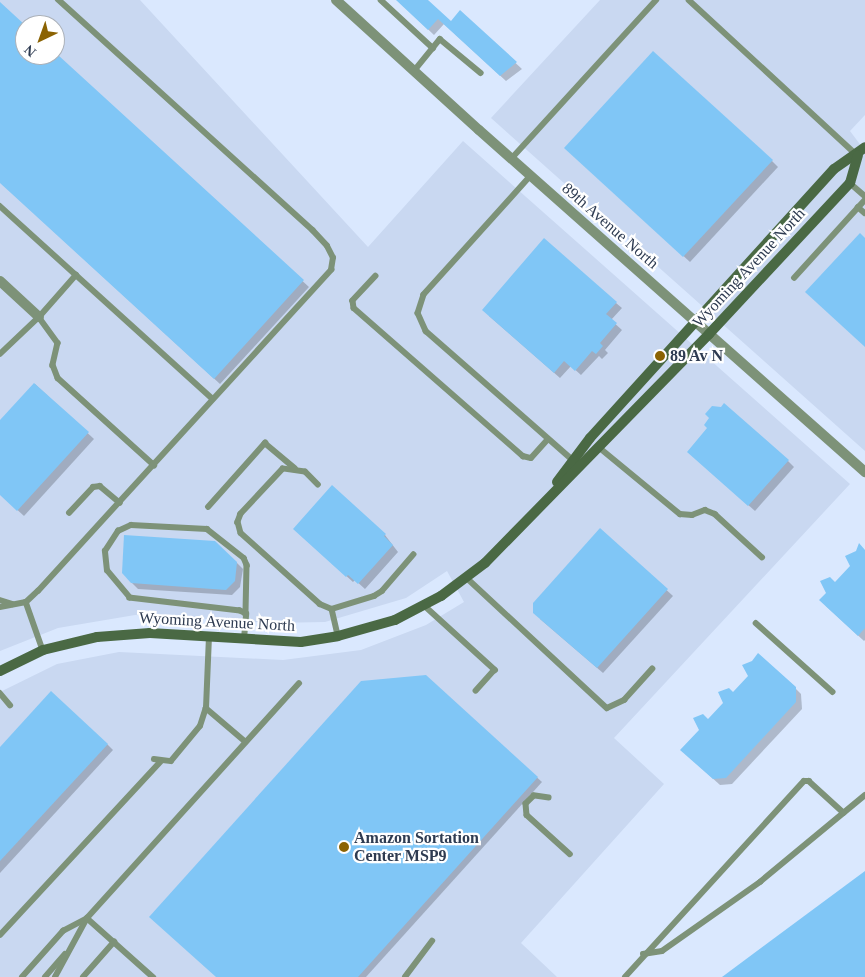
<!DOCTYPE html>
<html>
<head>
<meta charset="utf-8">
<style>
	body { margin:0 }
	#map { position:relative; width:865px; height:977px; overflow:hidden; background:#dae8fe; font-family:Georgia,serif }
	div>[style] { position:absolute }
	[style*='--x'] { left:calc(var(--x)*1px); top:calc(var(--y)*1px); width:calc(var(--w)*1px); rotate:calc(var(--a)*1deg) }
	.built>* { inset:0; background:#c9d8f1 }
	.shadow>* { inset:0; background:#0003 }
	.building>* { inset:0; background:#80c6f6 }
	.lane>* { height:5.5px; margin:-2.75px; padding:0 2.75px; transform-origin:2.75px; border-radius:2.75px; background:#7d9278 }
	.street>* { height:10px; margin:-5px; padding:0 5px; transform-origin:5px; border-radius:5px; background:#7d9278 }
	.secondary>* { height:10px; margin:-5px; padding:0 5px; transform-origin:5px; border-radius:5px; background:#4a6944 }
	.dots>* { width:14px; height:14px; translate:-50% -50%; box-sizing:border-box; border:2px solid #fff; border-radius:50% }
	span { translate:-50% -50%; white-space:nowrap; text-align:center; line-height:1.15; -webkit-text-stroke:4.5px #fff; paint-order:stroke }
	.street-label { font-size:16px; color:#2e3b51 }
	.poi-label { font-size:16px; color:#2e3b51; font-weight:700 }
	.left { translate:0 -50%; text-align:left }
	.north { position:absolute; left:15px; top:15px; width:50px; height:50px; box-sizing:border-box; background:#fff; border:1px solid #abb1b9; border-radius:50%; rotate:222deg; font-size:14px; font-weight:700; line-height:20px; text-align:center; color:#2e3b51 }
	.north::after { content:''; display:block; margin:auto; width:18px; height:22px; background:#8b6303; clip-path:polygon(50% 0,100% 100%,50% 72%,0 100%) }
</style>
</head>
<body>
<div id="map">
	<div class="built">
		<div style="clip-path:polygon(evenodd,0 0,140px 0,368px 247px,463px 141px,850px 484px,614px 738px,664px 784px,521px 943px,557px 977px,0 977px,0 692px,57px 664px,119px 652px,283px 660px,361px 650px,426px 625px,464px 602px,447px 571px,406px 598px,325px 622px,273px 623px,135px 615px,58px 628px,0 651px,0 0,25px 25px,55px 25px,55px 55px,25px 55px,25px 25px)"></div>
		<div style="clip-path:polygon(600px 0,865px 0,865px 115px,850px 131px,865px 151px,865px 451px,491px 118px)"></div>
	</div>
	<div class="shadow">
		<div style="clip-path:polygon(397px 0,426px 0,451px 23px,461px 12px,522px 69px,506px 81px,444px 24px,434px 35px)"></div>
		<div style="clip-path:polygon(0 4px,25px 26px,25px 55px,55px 54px,309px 287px,220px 384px,0 182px)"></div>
		<div style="clip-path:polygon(572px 154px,772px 161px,778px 167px,690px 262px)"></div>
		<div style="clip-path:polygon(616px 303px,622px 308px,611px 320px,622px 330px,605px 350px,608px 353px,602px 359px,599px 356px,581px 375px,571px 366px,560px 378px,489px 316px)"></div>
		<div style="clip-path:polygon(35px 384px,94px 439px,24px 516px,0 494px,0 422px)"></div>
		<div style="clip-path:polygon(709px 428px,788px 461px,794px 467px,755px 511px,694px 457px)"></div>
		<div style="clip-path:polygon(600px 529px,673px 596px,603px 673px,540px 619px)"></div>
		<div style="clip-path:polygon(301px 535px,385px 535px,398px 552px,365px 589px,355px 580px,353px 582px)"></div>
		<div style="clip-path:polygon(865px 551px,865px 640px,864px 641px,826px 606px,835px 584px)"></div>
		<div style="clip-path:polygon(236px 562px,243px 569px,240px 587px,232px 595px,138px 589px,131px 582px)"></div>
		<div style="clip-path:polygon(426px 676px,542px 782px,366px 977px,218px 977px)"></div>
		<div style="clip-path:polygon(795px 688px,801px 694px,802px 709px,732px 784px,720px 785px,688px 756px,708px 721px,733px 693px)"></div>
		<div style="clip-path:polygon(107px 744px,113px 750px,0 873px,0 748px)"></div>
	</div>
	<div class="building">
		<div style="clip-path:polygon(396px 0,428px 0,451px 21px,460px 10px,517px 62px,500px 76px,438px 19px,428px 30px)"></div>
		<div style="clip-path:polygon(0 2px,25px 25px,25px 55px,58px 55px,304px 280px,214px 379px,0 183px)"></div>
		<div style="clip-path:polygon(653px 51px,773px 160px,683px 257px,564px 148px)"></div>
		<div style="clip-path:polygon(860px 233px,865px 238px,865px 347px,805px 292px)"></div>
		<div style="clip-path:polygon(544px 238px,617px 302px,606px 314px,617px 323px,600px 343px,603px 346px,596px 354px,592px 351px,575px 371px,564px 361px,554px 373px,482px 310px)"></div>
		<div style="clip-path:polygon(34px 383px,89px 432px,17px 511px,0 495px,0 420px)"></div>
		<div style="clip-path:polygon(724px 403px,789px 460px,748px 506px,687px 452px,707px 428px,704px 425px,709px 418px,705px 414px,712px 406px,721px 407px)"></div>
		<div style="clip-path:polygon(332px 485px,386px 534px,384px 536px,393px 545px,358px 584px,348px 575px,346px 577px,293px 529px)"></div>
		<div style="clip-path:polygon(600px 528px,668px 589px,597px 668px,533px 613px,533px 603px)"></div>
		<div style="clip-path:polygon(124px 535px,215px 541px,237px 562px,235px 581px,226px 590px,131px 583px,122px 573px)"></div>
		<div style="clip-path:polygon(859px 543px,865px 550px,865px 628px,858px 636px,819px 600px,826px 593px,820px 581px,830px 577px,835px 582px,850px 566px,845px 556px,856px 551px)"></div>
		<div style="clip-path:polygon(758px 653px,796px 687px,796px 702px,726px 778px,713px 779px,680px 750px,699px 730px,693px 718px,703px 714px,708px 719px,723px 703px,718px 692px,729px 688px,733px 692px,748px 676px,742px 665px,752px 661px)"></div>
		<div style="clip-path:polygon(426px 675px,538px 777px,358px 977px,216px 977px,149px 917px,361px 681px)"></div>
		<div style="clip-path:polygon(51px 691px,108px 744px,0 861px,0 747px)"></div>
		<div style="clip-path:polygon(865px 871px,865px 977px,722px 977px)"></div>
	</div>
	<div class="lane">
		<div style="--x:381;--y:0;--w:71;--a:42.7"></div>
		<div style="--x:689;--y:0;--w:227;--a:42.7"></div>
		<div style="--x:414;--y:71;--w:41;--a:-50.9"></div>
		<div style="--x:440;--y:39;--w:53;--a:39.7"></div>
		<div style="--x:511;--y:159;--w:215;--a:-47.6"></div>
		<div style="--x:531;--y:176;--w:160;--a:132"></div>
		<div style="--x:424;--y:295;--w:19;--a:108"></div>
		<div style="--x:418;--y:313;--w:20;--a:66"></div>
		<div style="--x:426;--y:331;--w:196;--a:41.3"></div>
		<div style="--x:850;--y:183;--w:20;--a:41"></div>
		<div style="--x:0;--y:206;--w:287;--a:42.2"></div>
		<div style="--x:858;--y:207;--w:9;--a:41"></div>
		<div style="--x:376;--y:276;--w:34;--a:133"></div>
		<div style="--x:353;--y:301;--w:7;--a:82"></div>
		<div style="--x:354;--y:308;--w:225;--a:41.2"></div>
		<div style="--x:523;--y:456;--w:8;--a:14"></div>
		<div style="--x:531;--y:458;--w:25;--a:-48"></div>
		<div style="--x:794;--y:278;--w:105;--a:-47.7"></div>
		<div style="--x:39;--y:317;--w:32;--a:54"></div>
		<div style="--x:58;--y:343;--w:23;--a:103"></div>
		<div style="--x:53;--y:365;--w:14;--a:69"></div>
		<div style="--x:58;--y:378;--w:130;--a:42.2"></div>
		<div style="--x:0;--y:354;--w:54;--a:-43.5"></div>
		<div style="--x:39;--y:317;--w:56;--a:-48.6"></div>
		<div style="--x:600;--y:448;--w:104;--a:39.5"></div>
		<div style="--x:680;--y:514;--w:12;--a:5"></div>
		<div style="--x:692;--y:515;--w:14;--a:-21"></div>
		<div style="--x:705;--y:510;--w:11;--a:22"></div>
		<div style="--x:715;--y:514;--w:64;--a:42.5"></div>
		<div style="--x:318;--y:485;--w:18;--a:-135"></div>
		<div style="--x:305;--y:472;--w:22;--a:-172"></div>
		<div style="--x:283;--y:469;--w:62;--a:133"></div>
		<div style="--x:241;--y:514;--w:9;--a:111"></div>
		<div style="--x:238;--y:522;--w:11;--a:75"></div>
		<div style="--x:241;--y:533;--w:106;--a:41.9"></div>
		<div style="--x:320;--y:604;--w:13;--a:23"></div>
		<div style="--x:332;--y:609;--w:44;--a:-17.2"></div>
		<div style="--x:374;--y:596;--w:9;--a:-32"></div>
		<div style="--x:382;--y:591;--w:48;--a:-49.3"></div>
		<div style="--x:208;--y:507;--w:86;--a:-48.3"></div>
		<div style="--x:265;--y:443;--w:39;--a:40"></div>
		<div style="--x:69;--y:513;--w:35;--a:-47"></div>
		<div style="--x:93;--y:487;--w:7;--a:-8"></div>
		<div style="--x:100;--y:486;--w:26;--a:40"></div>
		<div style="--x:467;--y:578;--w:191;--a:42.9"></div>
		<div style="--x:607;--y:708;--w:19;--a:-25"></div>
		<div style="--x:624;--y:700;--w:42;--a:-47.9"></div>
		<div style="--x:0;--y:600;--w:13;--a:18"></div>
		<div style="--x:26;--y:602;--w:51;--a:70.5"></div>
		<div style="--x:425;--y:606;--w:95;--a:42.4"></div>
		<div style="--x:495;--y:670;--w:28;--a:132"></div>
		<div style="--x:0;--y:607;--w:26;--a:-11"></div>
		<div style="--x:26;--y:602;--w:16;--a:-43"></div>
		<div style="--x:38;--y:591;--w:435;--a:-47.6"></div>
		<div style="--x:331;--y:270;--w:12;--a:-81"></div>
		<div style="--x:333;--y:258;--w:13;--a:-117"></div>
		<div style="--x:327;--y:246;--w:21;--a:-133"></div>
		<div style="--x:313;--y:231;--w:344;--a:-137.8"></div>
		<div style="--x:332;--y:609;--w:28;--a:77"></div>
		<div style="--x:756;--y:623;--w:103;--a:41.9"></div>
		<div style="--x:244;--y:639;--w:25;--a:-85"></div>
		<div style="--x:246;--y:614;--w:7;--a:-153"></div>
		<div style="--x:240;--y:611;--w:111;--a:-173.3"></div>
		<div style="--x:130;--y:598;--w:35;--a:-130"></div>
		<div style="--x:107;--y:571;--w:20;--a:-96"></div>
		<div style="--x:105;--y:551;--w:24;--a:-57"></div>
		<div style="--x:118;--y:531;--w:14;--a:-25"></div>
		<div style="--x:131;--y:525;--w:76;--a:3"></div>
		<div style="--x:207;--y:529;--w:47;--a:38.1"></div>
		<div style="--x:244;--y:558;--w:8;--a:67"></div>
		<div style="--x:247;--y:565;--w:49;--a:91.2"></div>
		<div style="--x:0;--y:693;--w:16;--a:50"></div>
		<div style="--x:206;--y:708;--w:52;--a:40.4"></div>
		<div style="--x:154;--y:759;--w:17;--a:7"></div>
		<div style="--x:171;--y:761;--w:45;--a:-50.4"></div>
		<div style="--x:200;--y:726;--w:19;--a:-72"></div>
		<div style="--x:206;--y:708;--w:71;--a:-87.6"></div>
		<div style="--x:549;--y:798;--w:15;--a:-172"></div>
		<div style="--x:534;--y:796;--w:11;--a:135"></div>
		<div style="--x:526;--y:804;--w:11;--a:85"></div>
		<div style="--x:527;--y:815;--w:58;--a:42.2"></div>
		<div style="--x:87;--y:918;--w:89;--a:41.8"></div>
		<div style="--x:0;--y:935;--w:236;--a:-47.2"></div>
		<div style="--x:643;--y:954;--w:19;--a:-9"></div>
		<div style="--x:662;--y:951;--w:120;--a:-35.1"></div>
		<div style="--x:760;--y:882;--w:136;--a:-39.6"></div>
		<div style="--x:22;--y:977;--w:62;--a:-48.3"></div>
		<div style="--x:63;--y:931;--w:27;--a:-28"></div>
		<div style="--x:45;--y:977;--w:30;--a:-49"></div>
		<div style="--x:55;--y:977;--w:67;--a:-61.5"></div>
		<div style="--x:87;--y:918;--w:316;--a:-47.9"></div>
		<div style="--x:83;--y:977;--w:47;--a:-48.5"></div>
		<div style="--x:405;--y:977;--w:45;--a:-53.1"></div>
		<div style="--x:625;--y:977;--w:265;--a:-47.6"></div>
		<div style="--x:804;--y:781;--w:5;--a:0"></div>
		<div style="--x:809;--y:781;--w:47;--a:42.4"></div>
	</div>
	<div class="street">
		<div style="--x:336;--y:0;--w:193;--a:42.3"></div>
		<div style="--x:479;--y:130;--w:516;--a:41.54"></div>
		<div style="--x:0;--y:281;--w:53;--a:42.7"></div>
	</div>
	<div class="secondary">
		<div style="--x:557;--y:482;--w:55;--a:-53.1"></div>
		<div style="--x:590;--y:438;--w:363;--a:-47.8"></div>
		<div style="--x:834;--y:169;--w:38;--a:-35"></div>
		<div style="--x:0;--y:671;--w:48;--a:-26"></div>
		<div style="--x:43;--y:650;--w:56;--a:-13.5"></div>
		<div style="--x:97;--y:637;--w:53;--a:-4.3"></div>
		<div style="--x:150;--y:633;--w:151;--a:3.4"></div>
		<div style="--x:301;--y:642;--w:37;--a:-9"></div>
		<div style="--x:338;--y:636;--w:59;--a:-15.7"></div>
		<div style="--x:395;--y:620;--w:52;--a:-27.6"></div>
		<div style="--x:441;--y:596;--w:55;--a:-36.9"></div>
		<div style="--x:485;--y:563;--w:320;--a:-45.6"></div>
		<div style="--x:709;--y:334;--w:207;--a:-47"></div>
		<div style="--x:850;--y:183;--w:29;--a:-74"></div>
	</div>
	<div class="dots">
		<div style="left:660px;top:356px;background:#8b6303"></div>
		<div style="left:344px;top:847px;background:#8b6303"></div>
	</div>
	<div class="street-label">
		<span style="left:610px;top:226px;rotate:41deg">89th Avenue North</span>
		<span style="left:749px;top:268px;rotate:-47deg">Wyoming Avenue North</span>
		<span style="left:217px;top:622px;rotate:3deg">Wyoming Avenue North</span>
	</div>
	<div class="poi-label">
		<span class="left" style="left:670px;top:356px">89 Av N</span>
		<span class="left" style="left:354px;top:847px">Amazon Sortation<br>Center MSP9</span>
	</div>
	<div class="north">N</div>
</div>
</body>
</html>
